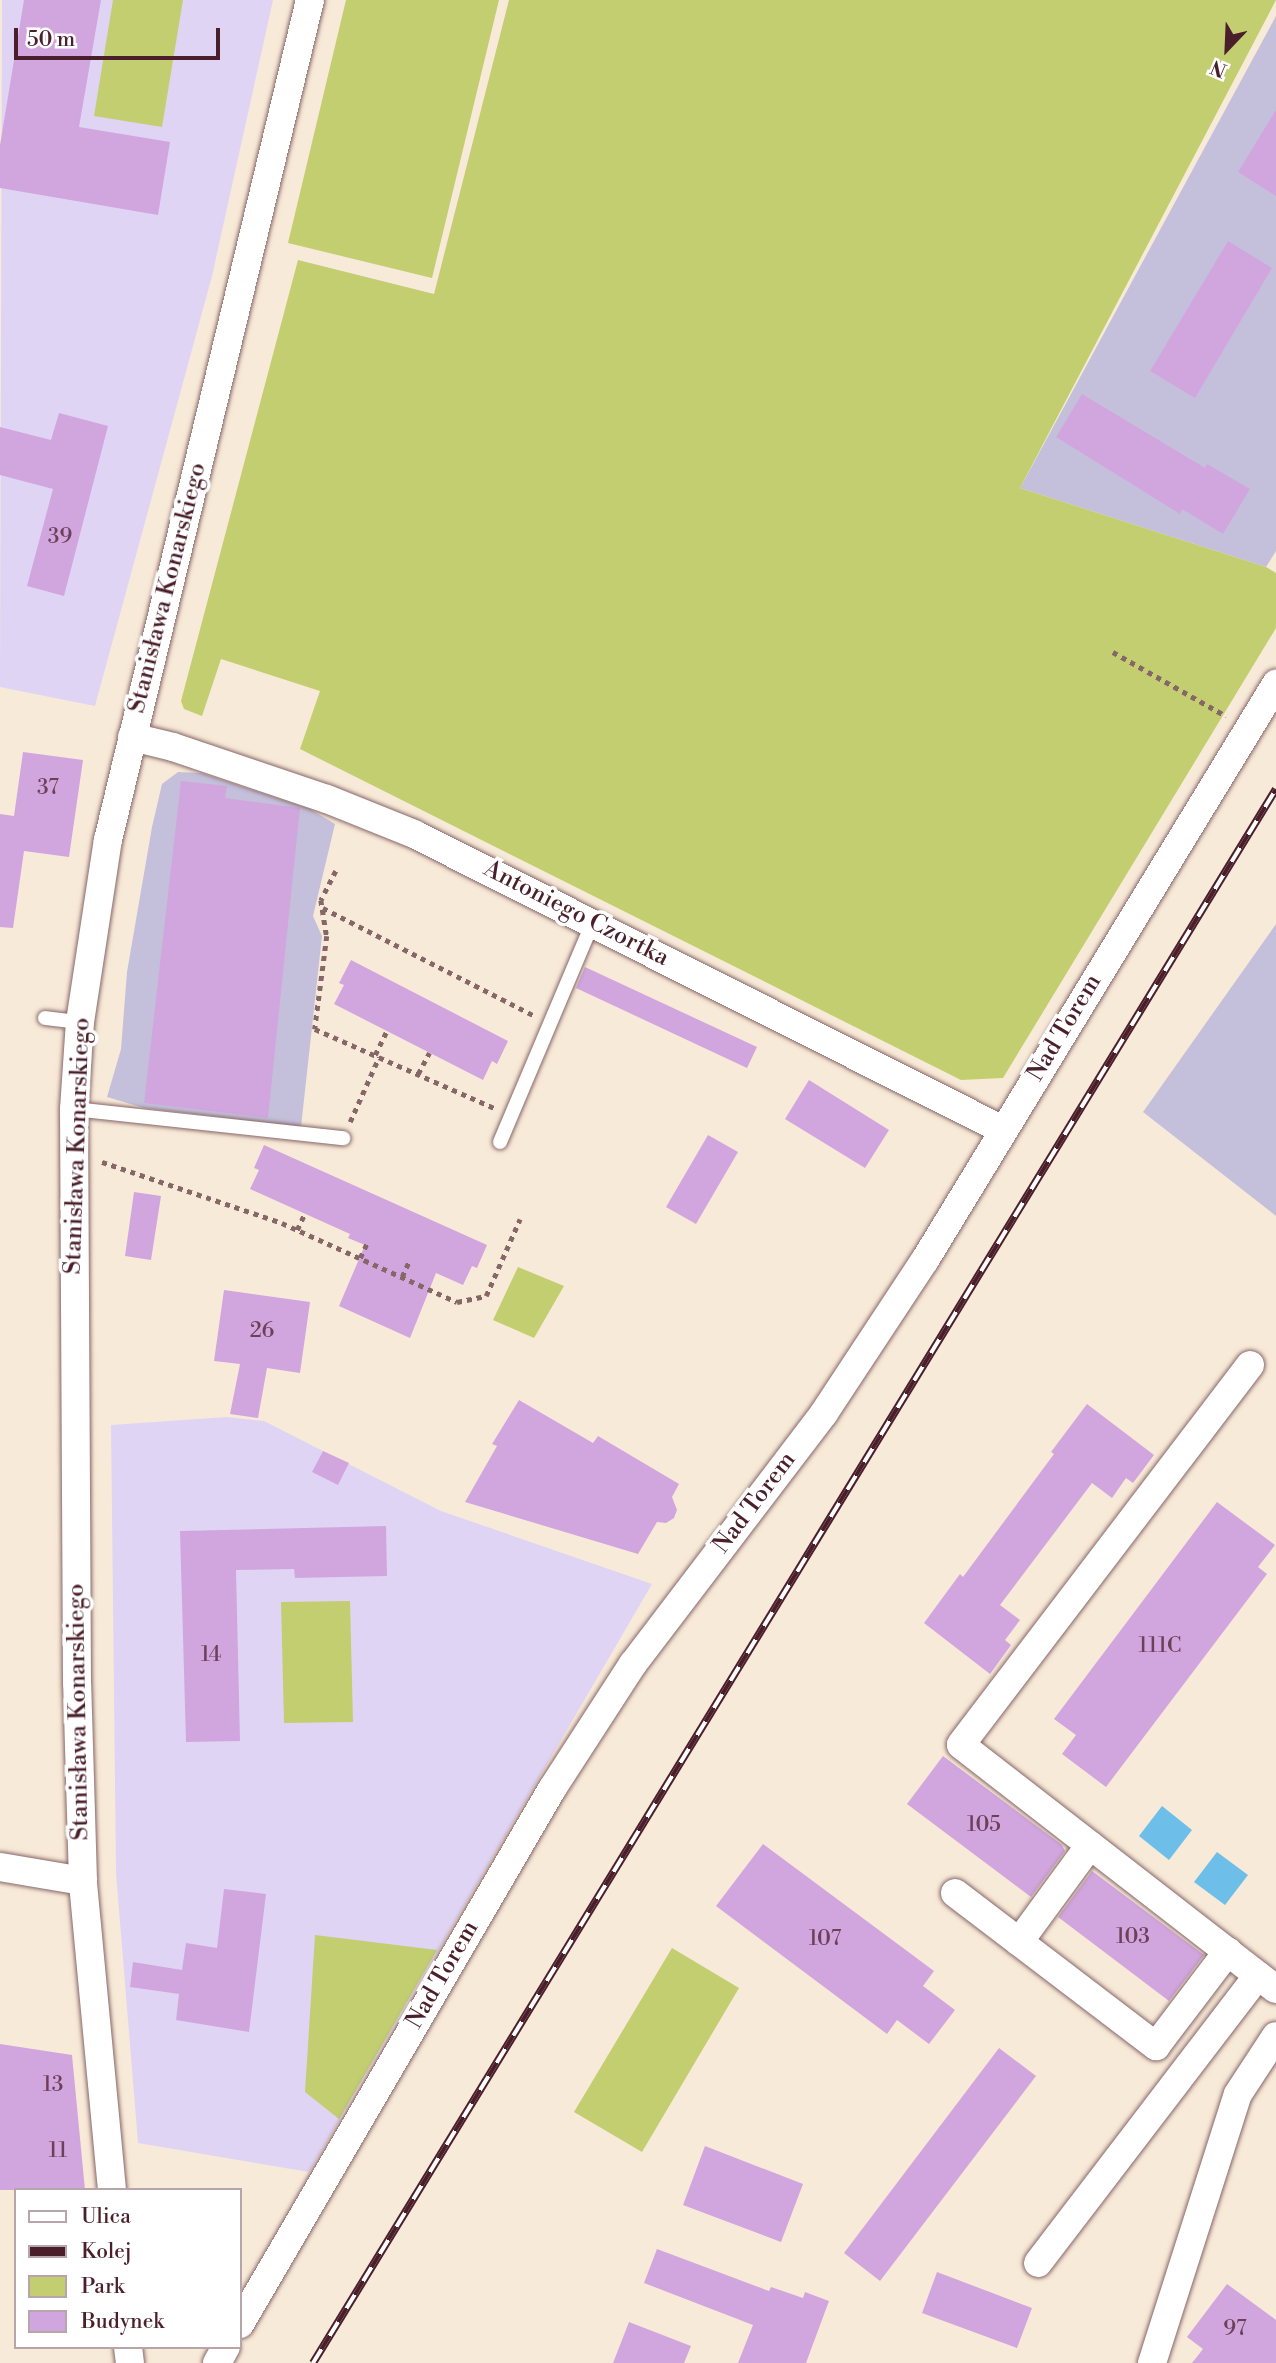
<!DOCTYPE html>
<html>
<head>
<meta charset="utf-8">
<style>
	body { margin:0 }
	#map { position:relative; width:1276px; height:2363px; overflow:hidden; background:#f8ead8; font-family:"Libre Bodoni",serif }
	div>[style] { position:absolute }
	[style*='--x'] { left:calc(var(--x)*1px); top:calc(var(--y)*1px); width:calc(var(--w)*1px); rotate:calc(var(--a)*1deg) }
	.built>* { inset:0; background:#e0d4f4 }
	.industrial>* { inset:0; background:#c4c0db }
	.green>* { inset:0; background:#c2ce70 }
	.water>* { inset:0; background:#6dbee8 }
	.building>* { inset:0; background:#d1a6de }
	.path>* { height:4.5px; margin-top:-2.25px; transform-origin:0; background:repeating-linear-gradient(90deg,#876668 0 5px,transparent 0 10px) }
	.roads { filter:drop-shadow(0 0 2px #876668) drop-shadow(0 0 2px #876668) }
	.service>* { height:14px; margin:-7px; padding:0 7px; transform-origin:7px; border-radius:7px; background:#fff }
	.minor>* { height:28px; margin:-14px; padding:0 14px; transform-origin:14px; border-radius:14px; background:#fff }
	.rail>* { height:8px; margin-top:-4px; transform-origin:0; background:repeating-linear-gradient(90deg,#fff 0 16px,#4a1f2b 0 32px); box-sizing:border-box; border-block:2px solid #4a1f2b }
	span { translate:-50% -50%; white-space:nowrap; text-align:center; line-height:1.15; -webkit-text-stroke:7px #fff; paint-order:stroke }
	.number-label { font-size:21px; color:#6c4158 }
	.number-label span { -webkit-text-stroke-width:0 }
	.street-label { font-size:24px; color:#4a1f2b }
	.legend { position:absolute; left:14px; top:2188px; width:228px; height:161px; box-sizing:border-box; background:#fff; border:2px solid #b7a5aa; margin:0; padding:9px 12px; list-style:none; font-size:21px; color:#4a1f2b }
	.legend li { display:flex; align-items:center; gap:14px; height:35px }
	.legend b { width:35px; border:2px solid #b7a5aa }
	.north { position:absolute; left:1192px; top:14px; width:70px; height:70px; -webkit-text-stroke:5px #fff; paint-order:stroke; rotate:203deg; font-size:19px; font-weight:700; line-height:28px; text-align:center; color:#4a1f2b }
	.north::after { content:''; display:block; margin:auto; width:24px; height:32px; background:#4a1f2b; clip-path:polygon(50% 0,100% 100%,50% 72%,0 100%) }
	.scale { position:absolute; left:14px; top:28px; width:206px; height:32px; box-sizing:border-box; border:4px solid #4a1f2b; border-top:0; padding-left:9px; font-size:21px; line-height:24px; white-space:nowrap; color:#4a1f2b; -webkit-text-stroke:5px #fff; paint-order:stroke }
</style>
</head>
<body>
<div id="map">
	<div class="built">
		<div style="clip-path:polygon(2px 0,273px 0,212px 276px,95px 706px,0 687px)"></div>
		<div style="clip-path:polygon(227px 1417px,264px 1421px,441px 1511px,652px 1584px,309px 2172px,138px 2143px,116px 1873px,111px 1425px)"></div>
	</div>
	<div class="industrial">
		<div style="clip-path:polygon(1276px 16px,1276px 551px,1266px 567px,1020px 488px)"></div>
		<div style="clip-path:polygon(178px 772px,201px 773px,310px 809px,335px 824px,313px 916px,322px 936px,301px 1127px,144px 1108px,107px 1097px,121px 1049px,127px 972px,152px 827px,162px 784px)"></div>
		<div style="clip-path:polygon(1276px 924px,1276px 1216px,1143px 1112px)"></div>
	</div>
	<div class="green">
		<div style="clip-path:polygon(113px 0,183px 0,162px 127px,94px 116px)"></div>
		<div style="clip-path:polygon(346px 0,499px 0,432px 278px,288px 243px)"></div>
		<div style="clip-path:polygon(509px 0,1276px 0,1020px 488px,1266px 567px,1276px 573px,1276px 628px,1003px 1078px,961px 1080px,300px 749px,320px 691px,221px 659px,202px 716px,184px 709px,181px 701px,298px 260px,434px 294px)"></div>
		<div style="clip-path:polygon(518px 1267px,564px 1286px,534px 1338px,493px 1320px)"></div>
		<div style="clip-path:polygon(350px 1601px,353px 1722px,284px 1723px,281px 1602px)"></div>
		<div style="clip-path:polygon(315px 1935px,437px 1950px,339px 2119px,305px 2092px)"></div>
		<div style="clip-path:polygon(672px 1948px,739px 1988px,642px 2152px,574px 2112px)"></div>
	</div>
	<div class="water">
		<div style="clip-path:polygon(1162px 1806px,1192px 1830px,1169px 1860px,1139px 1836px)"></div>
		<div style="clip-path:polygon(1217px 1852px,1248px 1875px,1225px 1905px,1194px 1882px)"></div>
	</div>
	<div class="building">
		<div style="clip-path:polygon(24px 0,101px 0,79px 127px,170px 142px,158px 215px,0 188px,0 145px)"></div>
		<div style="clip-path:polygon(1276px 110px,1276px 196px,1238px 172px)"></div>
		<div style="clip-path:polygon(1228px 241px,1272px 268px,1195px 398px,1150px 371px)"></div>
		<div style="clip-path:polygon(1082px 394px,1205px 468px,1207px 464px,1250px 489px,1223px 534px,1182px 509px,1180px 514px,1056px 437px)"></div>
		<div style="clip-path:polygon(59px 413px,108px 426px,64px 596px,27px 586px,53px 489px,0 475px,0 427px,51px 440px)"></div>
		<div style="clip-path:polygon(23px 752px,83px 760px,69px 857px,24px 851px,13px 928px,0 927px,0 814px,14px 816px)"></div>
		<div style="clip-path:polygon(181px 781px,227px 786px,225px 798px,300px 808px,268px 1118px,144px 1103px)"></div>
		<div style="clip-path:polygon(351px 960px,508px 1041px,497px 1064px,492px 1061px,483px 1080px,334px 1004px,344px 985px,339px 983px)"></div>
		<div style="clip-path:polygon(585px 967px,757px 1047px,747px 1068px,576px 988px)"></div>
		<div style="clip-path:polygon(809px 1080px,889px 1130px,865px 1168px,785px 1119px)"></div>
		<div style="clip-path:polygon(708px 1135px,738px 1152px,696px 1224px,666px 1207px)"></div>
		<div style="clip-path:polygon(264px 1145px,487px 1245px,477px 1268px,472px 1266px,463px 1285px,436px 1273px,410px 1338px,339px 1306px,365px 1245px,348px 1238px,350px 1234px,250px 1189px,259px 1170px,254px 1168px)"></div>
		<div style="clip-path:polygon(134px 1192px,161px 1196px,151px 1260px,125px 1256px)"></div>
		<div style="clip-path:polygon(224px 1290px,310px 1302px,300px 1373px,267px 1368px,258px 1418px,230px 1414px,240px 1364px,214px 1361px)"></div>
		<div style="clip-path:polygon(519px 1400px,593px 1443px,598px 1436px,679px 1484px,672px 1497px,677px 1510px,674px 1518px,666px 1523px,657px 1522px,638px 1554px,465px 1502px,497px 1446px,492px 1444px)"></div>
		<div style="clip-path:polygon(1087px 1404px,1154px 1455px,1133px 1483px,1126px 1478px,1112px 1498px,1092px 1483px,1000px 1605px,1020px 1620px,1005px 1640px,1011px 1645px,990px 1674px,924px 1623px,960px 1574px,963px 1577px,1054px 1454px,1051px 1452px)"></div>
		<div style="clip-path:polygon(323px 1451px,349px 1463px,338px 1485px,312px 1472px)"></div>
		<div style="clip-path:polygon(1217px 1502px,1275px 1545px,1258px 1567px,1267px 1574px,1106px 1787px,1062px 1754px,1076px 1735px,1054px 1719px)"></div>
		<div style="clip-path:polygon(386px 1526px,387px 1576px,295px 1578px,294px 1569px,236px 1570px,240px 1741px,186px 1742px,180px 1531px)"></div>
		<div style="clip-path:polygon(943px 1756px,1062px 1845px,1065px 1851px,1031px 1897px,907px 1804px)"></div>
		<div style="clip-path:polygon(763px 1844px,934px 1971px,923px 1986px,955px 2010px,929px 2044px,897px 2020px,887px 2034px,716px 1906px)"></div>
		<div style="clip-path:polygon(1092px 1871px,1204px 1955px,1169px 2001px,1058px 1917px)"></div>
		<div style="clip-path:polygon(224px 1889px,266px 1894px,249px 2032px,176px 2020px,179px 1994px,130px 1987px,133px 1962px,182px 1970px,186px 1943px,217px 1948px)"></div>
		<div style="clip-path:polygon(0 2044px,72px 2055px,85px 2190px,0 2190px)"></div>
		<div style="clip-path:polygon(999px 2048px,1036px 2076px,880px 2281px,844px 2253px)"></div>
		<div style="clip-path:polygon(705px 2146px,803px 2184px,781px 2242px,683px 2205px)"></div>
		<div style="clip-path:polygon(657px 2249px,769px 2291px,771px 2287px,803px 2298px,805px 2292px,829px 2301px,806px 2363px,738px 2363px,753px 2325px,644px 2283px)"></div>
		<div style="clip-path:polygon(937px 2272px,1032px 2308px,1017px 2348px,922px 2313px)"></div>
		<div style="clip-path:polygon(1227px 2284px,1276px 2320px,1276px 2363px,1192px 2363px,1203px 2349px,1187px 2337px)"></div>
		<div style="clip-path:polygon(629px 2322px,691px 2346px,684px 2363px,613px 2363px)"></div>
	</div>
	<div class="path">
		<div style="--x:1113;--y:652;--w:130;--a:29.5"></div>
		<div style="--x:336;--y:871;--w:33;--a:117"></div>
		<div style="--x:321;--y:900;--w:36;--a:81"></div>
		<div style="--x:327;--y:936;--w:94;--a:97.4"></div>
		<div style="--x:315;--y:1029;--w:196;--a:23.8"></div>
		<div style="--x:323;--y:908;--w:236;--a:27"></div>
		<div style="--x:375;--y:1055;--w:25;--a:-64"></div>
		<div style="--x:418;--y:1074;--w:24;--a:-62"></div>
		<div style="--x:350;--y:1122;--w:71;--a:-66"></div>
		<div style="--x:102;--y:1162;--w:190;--a:18.7"></div>
		<div style="--x:282;--y:1223;--w:192;--a:24.3"></div>
		<div style="--x:457;--y:1302;--w:30;--a:-12"></div>
		<div style="--x:486;--y:1296;--w:84;--a:-66.2"></div>
		<div style="--x:297;--y:1230;--w:17;--a:-65"></div>
		<div style="--x:360;--y:1258;--w:17;--a:-65"></div>
		<div style="--x:402;--y:1277;--w:17;--a:-66"></div>
	</div>
	<div class="roads">
		<div class="service">
			<div style="--x:45;--y:1018;--w:35;--a:7"></div>
			<div style="--x:74;--y:1109;--w:271;--a:6.2"></div>
			<div style="--x:500;--y:1142;--w:239;--a:-67.1"></div>
		</div>
		<div class="minor">
			<div style="--x:132;--y:737;--w:42;--a:13.7"></div>
			<div style="--x:173;--y:747;--w:163;--a:18.7"></div>
			<div style="--x:327;--y:799;--w:94;--a:21.9"></div>
			<div style="--x:414;--y:834;--w:659;--a:26.68"></div>
			<div style="--x:1250;--y:1365;--w:477;--a:127.3"></div>
			<div style="--x:961;--y:1745;--w:398;--a:37.8"></div>
			<div style="--x:0;--y:1867;--w:84;--a:9.6"></div>
			<div style="--x:955;--y:1893;--w:253;--a:37.3"></div>
			<div style="--x:1156;--y:2046;--w:119;--a:-52.8"></div>
			<div style="--x:1019;--y:1942;--w:120;--a:-53.8"></div>
			<div style="--x:112;--y:2190;--w:310;--a:-95.4"></div>
			<div style="--x:83;--y:1881;--w:198;--a:-91.7"></div>
			<div style="--x:77;--y:1683;--w:574;--a:-90.3"></div>
			<div style="--x:74;--y:1109;--w:87;--a:-86.1"></div>
			<div style="--x:80;--y:1022;--w:184;--a:-81.3"></div>
			<div style="--x:108;--y:840;--w:864;--a:-76.48"></div>
			<div style="--x:1038;--y:2263;--w:362;--a:-52.6"></div>
			<div style="--x:240;--y:2324;--w:619;--a:-59.75"></div>
			<div style="--x:552;--y:1789;--w:149;--a:-57.1"></div>
			<div style="--x:633;--y:1664;--w:315;--a:-52.7"></div>
			<div style="--x:824;--y:1413;--w:183;--a:-56.6"></div>
			<div style="--x:925;--y:1260;--w:675;--a:-58.64"></div>
			<div style="--x:128;--y:2347;--w:16;--a:83"></div>
			<div style="--x:217;--y:2363;--w:18;--a:-61"></div>
			<div style="--x:1152;--y:2363;--w:282;--a:-72.3"></div>
			<div style="--x:1238;--y:2094;--w:69;--a:-56.8"></div>
		</div>
	</div>
	<div class="rail">
		<div style="--x:313;--y:2363;--w:1845;--a:-58.54"></div>
	</div>
	<div class="number-label">
		<span style="left:60px;top:537px">39</span>
		<span style="left:48px;top:788px">37</span>
		<span style="left:262px;top:1331px">26</span>
		<span style="left:1160px;top:1646px">111C</span>
		<span style="left:211px;top:1655px">14</span>
		<span style="left:984px;top:1825px">105</span>
		<span style="left:1133px;top:1937px">103</span>
		<span style="left:825px;top:1939px">107</span>
		<span style="left:53px;top:2085px">13</span>
		<span style="left:58px;top:2151px">11</span>
		<span style="left:1235px;top:2329px">97</span>
	</div>
	<div class="street-label">
		<span style="left:168px;top:588px;rotate:-76deg">Stanisława Konarskiego</span>
		<span style="left:576px;top:914px;rotate:27deg">Antoniego Czortka</span>
		<span style="left:1065px;top:1028px;rotate:-59deg">Nad Torem</span>
		<span style="left:78px;top:1146px;rotate:-88deg">Stanisława Konarskiego</span>
		<span style="left:755px;top:1503px;rotate:-53deg">Nad Torem</span>
		<span style="left:79px;top:1712px;rotate:-91deg">Stanisława Konarskiego</span>
		<span style="left:443px;top:1975px;rotate:-60deg">Nad Torem</span>
	</div>
	<ul class="legend">
	<li><b style="height:9px;background:#fff"></b>Ulica</li>
	<li><b style="height:9px;background:#4a1f2b"></b>Kolej</li>
	<li><b style="height:19px;background:#c2ce70"></b>Park</li>
	<li><b style="height:19px;background:#d1a6de"></b>Budynek</li>
	</ul>
	<div class="north">N</div>
	<div class="scale">50 m</div>
</div>
</body>
</html>
